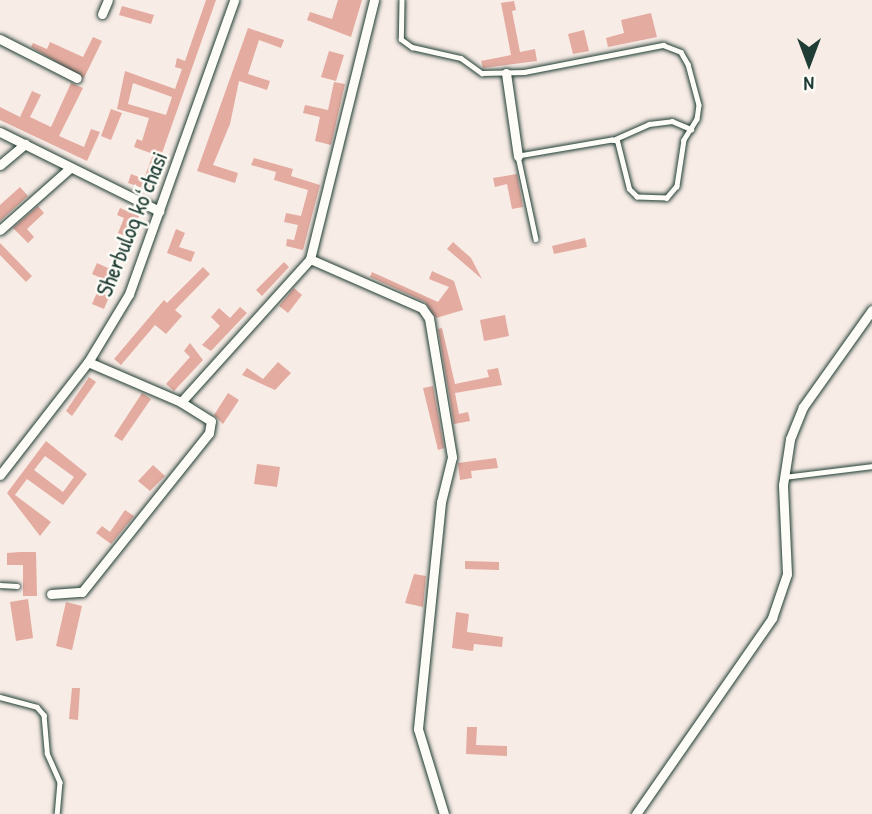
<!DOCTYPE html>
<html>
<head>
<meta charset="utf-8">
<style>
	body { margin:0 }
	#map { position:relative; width:872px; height:814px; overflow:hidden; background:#f8ece6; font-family:"Patrick Hand",sans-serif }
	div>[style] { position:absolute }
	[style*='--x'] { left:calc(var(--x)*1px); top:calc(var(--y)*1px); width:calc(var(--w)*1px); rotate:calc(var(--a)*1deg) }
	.building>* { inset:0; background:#e4aba0 }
	.roads { filter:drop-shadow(0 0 2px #1f3d34) drop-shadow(0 0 2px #1f3d34) }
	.service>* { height:4.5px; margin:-2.25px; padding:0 2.25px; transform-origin:2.25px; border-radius:2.25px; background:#fdfcf7 }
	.minor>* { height:9px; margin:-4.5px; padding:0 4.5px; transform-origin:4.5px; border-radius:4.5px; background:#fdfcf7 }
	span { translate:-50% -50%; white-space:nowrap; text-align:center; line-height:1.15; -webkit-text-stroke:5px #fdfcf7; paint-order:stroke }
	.street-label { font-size:23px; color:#1f3d34 }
	.north { position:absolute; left:774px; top:28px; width:70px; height:70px; -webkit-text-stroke:5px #fdfcf7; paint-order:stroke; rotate:180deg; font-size:19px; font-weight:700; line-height:28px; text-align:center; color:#1f3d34 }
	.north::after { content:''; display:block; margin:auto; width:24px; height:32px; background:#1f3d34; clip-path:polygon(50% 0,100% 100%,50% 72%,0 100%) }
</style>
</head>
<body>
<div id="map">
	<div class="building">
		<div style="clip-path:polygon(evenodd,206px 0,216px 0,149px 190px,128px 183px,131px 174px,144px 179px,153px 154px,134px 147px,137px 139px,142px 141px,149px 118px,117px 109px,125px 71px,175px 89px,182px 69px,175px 67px,177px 58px,185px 61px,206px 0,133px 83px,172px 97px,166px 115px,128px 104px,133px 83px)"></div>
		<div style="clip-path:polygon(338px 0,362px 0,351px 37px,307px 20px,310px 12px,332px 19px)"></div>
		<div style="clip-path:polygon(514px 1px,516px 10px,512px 11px,520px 52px,535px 49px,537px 61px,483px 68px,481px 61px,511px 55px,501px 3px)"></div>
		<div style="clip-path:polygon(122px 6px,154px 15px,151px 24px,119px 15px)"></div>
		<div style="clip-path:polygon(651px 13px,657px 37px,608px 47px,606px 38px,624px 33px,621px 20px)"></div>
		<div style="clip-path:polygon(248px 28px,284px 40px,281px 48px,259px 40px,248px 74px,270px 81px,267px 90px,239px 81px,230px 124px,213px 165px,238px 173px,235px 183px,197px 171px)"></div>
		<div style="clip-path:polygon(584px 30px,589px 51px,573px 54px,568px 34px)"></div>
		<div style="clip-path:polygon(93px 37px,102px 41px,84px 78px,31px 47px,33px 43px,47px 49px,50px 42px,83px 57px)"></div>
		<div style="clip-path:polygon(329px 51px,344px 55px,336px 81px,321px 77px)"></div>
		<div style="clip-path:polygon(334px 82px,345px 84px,331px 145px,315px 141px,320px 117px,303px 113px,305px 105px,328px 110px)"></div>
		<div style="clip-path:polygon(71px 83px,83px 88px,59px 136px,84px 147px,91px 129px,100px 132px,87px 161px,0 120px,0 107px,20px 117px,32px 91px,41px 95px,30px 117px,51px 127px)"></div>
		<div style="clip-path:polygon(111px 109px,122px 113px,111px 140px,101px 136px)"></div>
		<div style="clip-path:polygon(254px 158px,293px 169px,291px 176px,320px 185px,303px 250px,286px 246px,287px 239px,294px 240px,298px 225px,284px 222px,286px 213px,301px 216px,308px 190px,274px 180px,276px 172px,251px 165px)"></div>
		<div style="clip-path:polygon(517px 174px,523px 207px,512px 209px,507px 184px,495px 187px,493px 178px)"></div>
		<div style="clip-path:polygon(20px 187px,28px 196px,0 221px,0 205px)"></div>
		<div style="clip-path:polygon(38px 206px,44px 213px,27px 229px,34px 237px,28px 243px,13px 228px)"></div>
		<div style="clip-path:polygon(120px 208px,139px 216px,130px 238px,118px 233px,124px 218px,117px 215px)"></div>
		<div style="clip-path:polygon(176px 229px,185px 233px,179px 247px,195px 252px,191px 262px,167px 253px)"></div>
		<div style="clip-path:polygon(585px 238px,587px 247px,554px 254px,552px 246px)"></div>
		<div style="clip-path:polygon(453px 242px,471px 258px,482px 279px,447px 249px)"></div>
		<div style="clip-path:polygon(0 243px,32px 276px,26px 282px,0 255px)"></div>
		<div style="clip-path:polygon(284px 262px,289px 267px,262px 296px,256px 290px)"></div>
		<div style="clip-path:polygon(97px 263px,119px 273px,104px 309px,92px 304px,103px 279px,92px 274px)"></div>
		<div style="clip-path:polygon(203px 267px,210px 274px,175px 310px,182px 316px,166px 334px,155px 325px,121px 365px,114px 359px,164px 300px,167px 303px)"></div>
		<div style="clip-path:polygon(432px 271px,454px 281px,463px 310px,436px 318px,425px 302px,370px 277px,372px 272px,438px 302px,449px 287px,429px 279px)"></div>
		<div style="clip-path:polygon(294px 288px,302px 295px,288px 313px,279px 306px)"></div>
		<div style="clip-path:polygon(240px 307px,247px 313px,211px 351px,202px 345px,220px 326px,211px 317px,219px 308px,230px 318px)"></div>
		<div style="clip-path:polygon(505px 315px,509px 336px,484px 341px,480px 320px)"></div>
		<div style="clip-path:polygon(442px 328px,455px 384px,489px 377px,487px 370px,498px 368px,502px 385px,455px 393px,459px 414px,468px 412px,470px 421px,454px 424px,438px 329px)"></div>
		<div style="clip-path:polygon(190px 343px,203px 360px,174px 391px,166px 384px,190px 357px,184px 351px)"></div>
		<div style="clip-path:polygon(278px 362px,291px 373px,275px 390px,242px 375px,247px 368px,263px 379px)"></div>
		<div style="clip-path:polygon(89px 377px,96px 382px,72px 416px,66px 411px)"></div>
		<div style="clip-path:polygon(433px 386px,444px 448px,438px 450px,423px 388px)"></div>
		<div style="clip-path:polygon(142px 393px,151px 399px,122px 441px,114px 436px)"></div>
		<div style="clip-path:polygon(228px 393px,239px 400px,223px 424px,214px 415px)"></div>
		<div style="clip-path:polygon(evenodd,46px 441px,87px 474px,63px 505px,27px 479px,15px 495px,51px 522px,40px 536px,7px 493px,46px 441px,45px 456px,74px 477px,63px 492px,34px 470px,45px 456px)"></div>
		<div style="clip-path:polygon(496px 458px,498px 468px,471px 471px,472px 478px,460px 480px,458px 463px)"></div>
		<div style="clip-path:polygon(257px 464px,280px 467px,277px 487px,254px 484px)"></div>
		<div style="clip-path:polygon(153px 465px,165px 476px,150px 491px,138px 481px)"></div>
		<div style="clip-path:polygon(125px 510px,134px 516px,111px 544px,96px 533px,102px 526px,110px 532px)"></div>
		<div style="clip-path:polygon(20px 552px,36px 552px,37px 596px,23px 596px,23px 565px,7px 565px,7px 553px)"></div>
		<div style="clip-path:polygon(465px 561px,499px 562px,499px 570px,465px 569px)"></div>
		<div style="clip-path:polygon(414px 574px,426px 576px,423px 607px,405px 603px)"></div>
		<div style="clip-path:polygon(28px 599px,33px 638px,16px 641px,10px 602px)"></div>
		<div style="clip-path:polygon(66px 602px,82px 606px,72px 650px,56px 646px)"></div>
		<div style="clip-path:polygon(456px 612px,469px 614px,467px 632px,503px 637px,502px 647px,474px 644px,473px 651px,452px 648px)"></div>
		<div style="clip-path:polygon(72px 688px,80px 688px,78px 720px,69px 719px)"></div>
		<div style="clip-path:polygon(467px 727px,477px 727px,476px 745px,507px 746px,507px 756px,466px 754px)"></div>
	</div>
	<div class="roads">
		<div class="service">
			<div style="--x:402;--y:0;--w:39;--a:91"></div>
			<div style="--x:401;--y:39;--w:14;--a:36"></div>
			<div style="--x:412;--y:47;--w:50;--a:12.7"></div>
			<div style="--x:461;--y:58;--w:26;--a:36"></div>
			<div style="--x:482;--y:73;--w:42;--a:-1.4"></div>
			<div style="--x:524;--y:72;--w:142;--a:-11"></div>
			<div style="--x:663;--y:45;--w:19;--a:21"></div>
			<div style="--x:681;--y:52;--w:14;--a:60"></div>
			<div style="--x:688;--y:64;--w:42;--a:75"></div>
			<div style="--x:699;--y:105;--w:14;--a:98"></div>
			<div style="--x:697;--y:119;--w:25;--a:122"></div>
			<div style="--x:684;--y:140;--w:47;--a:98.7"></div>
			<div style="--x:677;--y:186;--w:16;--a:130"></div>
			<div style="--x:667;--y:198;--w:30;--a:-178"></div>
			<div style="--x:637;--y:197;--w:11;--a:-135"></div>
			<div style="--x:629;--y:189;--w:49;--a:-104"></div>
			<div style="--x:617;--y:141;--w:5;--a:-169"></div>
			<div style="--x:612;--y:140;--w:95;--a:170.3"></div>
			<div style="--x:518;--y:156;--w:85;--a:77.8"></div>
			<div style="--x:613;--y:140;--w:39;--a:-24"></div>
			<div style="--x:649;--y:124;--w:23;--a:-7"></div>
			<div style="--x:672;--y:121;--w:21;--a:23"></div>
			<div style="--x:784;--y:477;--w:89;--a:-7.1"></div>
			<div style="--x:0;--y:585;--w:17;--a:3"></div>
			<div style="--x:0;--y:697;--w:38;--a:15"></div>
			<div style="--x:37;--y:707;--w:11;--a:49"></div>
			<div style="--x:44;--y:715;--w:38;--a:85"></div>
			<div style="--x:47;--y:753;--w:32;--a:66"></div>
			<div style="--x:60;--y:782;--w:32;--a:95"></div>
		</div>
		<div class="minor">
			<div style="--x:102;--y:14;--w:15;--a:-67"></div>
			<div style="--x:0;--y:39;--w:86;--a:26.9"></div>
			<div style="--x:506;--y:73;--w:84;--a:81.8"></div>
			<div style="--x:0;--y:132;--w:178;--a:26.4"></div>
			<div style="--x:0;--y:165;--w:33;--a:-40"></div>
			<div style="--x:0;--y:230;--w:94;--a:-41.5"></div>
			<div style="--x:310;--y:259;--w:122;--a:23.6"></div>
			<div style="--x:422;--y:308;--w:12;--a:55"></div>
			<div style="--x:429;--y:318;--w:141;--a:80.6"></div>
			<div style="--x:452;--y:457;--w:46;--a:103.7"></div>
			<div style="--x:441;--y:502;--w:228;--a:95.8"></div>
			<div style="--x:418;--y:729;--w:89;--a:73"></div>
			<div style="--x:88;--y:362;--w:101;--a:23.3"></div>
			<div style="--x:181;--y:402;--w:193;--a:-47.9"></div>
			<div style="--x:310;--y:259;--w:267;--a:-76.1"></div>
			<div style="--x:0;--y:475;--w:143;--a:-52.1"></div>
			<div style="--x:88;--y:362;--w:79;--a:-58.9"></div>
			<div style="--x:129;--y:294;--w:312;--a:-70.3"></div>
			<div style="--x:51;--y:594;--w:31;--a:-4"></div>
			<div style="--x:82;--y:592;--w:203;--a:-51.4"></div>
			<div style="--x:209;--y:433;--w:12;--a:-81"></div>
			<div style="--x:211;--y:421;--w:36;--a:-148"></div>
			<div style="--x:636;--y:814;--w:239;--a:-55.2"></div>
			<div style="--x:772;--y:618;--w:46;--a:-71.2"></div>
			<div style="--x:787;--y:574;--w:89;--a:-92.6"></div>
			<div style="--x:783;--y:485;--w:47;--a:-81.3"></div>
			<div style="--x:790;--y:439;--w:35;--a:-68"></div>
			<div style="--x:803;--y:407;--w:119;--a:-54.6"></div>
		</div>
	</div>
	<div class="street-label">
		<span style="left:132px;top:224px;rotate:-68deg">Sherbuloq koʻchasi</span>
	</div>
	<div class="north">N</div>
</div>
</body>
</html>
